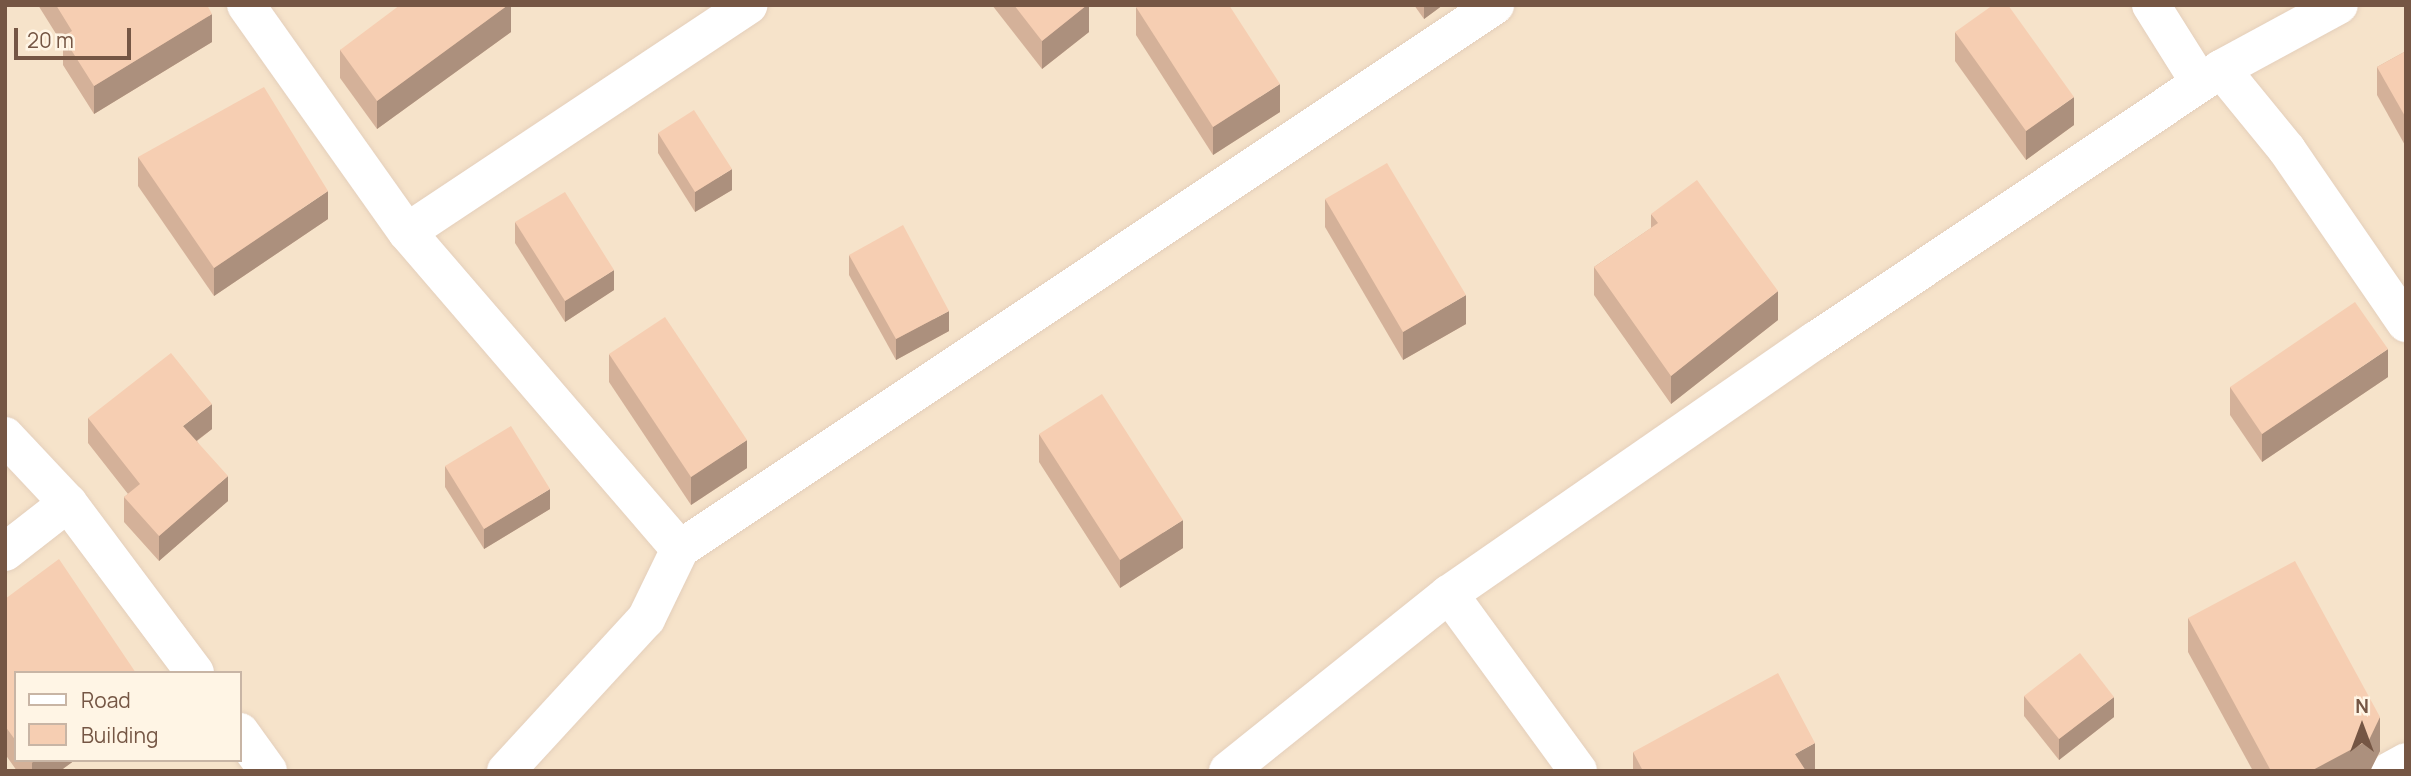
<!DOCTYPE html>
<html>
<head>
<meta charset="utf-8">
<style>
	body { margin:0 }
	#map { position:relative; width:2411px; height:776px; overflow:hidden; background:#fef2dd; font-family:Manrope,sans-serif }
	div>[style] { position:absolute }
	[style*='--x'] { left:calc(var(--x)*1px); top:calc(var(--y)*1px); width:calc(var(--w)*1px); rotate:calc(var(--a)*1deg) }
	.residential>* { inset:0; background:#f6e3ca }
	.roads { filter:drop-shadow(0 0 2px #e4cfbb) drop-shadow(0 0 2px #e4cfbb) }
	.minor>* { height:38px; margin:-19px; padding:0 19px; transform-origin:19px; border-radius:19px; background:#fff }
	.wall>* { inset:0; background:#d4b199 }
	.shaded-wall>* { inset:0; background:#ac907d }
	.building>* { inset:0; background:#f6ceb2 }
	span { translate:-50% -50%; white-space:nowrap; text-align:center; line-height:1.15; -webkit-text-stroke:5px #fff5e5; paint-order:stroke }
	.frame { position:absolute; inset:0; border:7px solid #755644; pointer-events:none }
	.legend { position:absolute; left:14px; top:671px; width:228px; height:91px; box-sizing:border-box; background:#fff5e5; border:2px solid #c8b5a5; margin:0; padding:9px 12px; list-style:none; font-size:21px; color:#755644 }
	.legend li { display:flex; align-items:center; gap:14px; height:35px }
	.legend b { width:35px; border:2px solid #c8b5a5 }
	.north { position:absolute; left:2327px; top:692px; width:70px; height:70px; -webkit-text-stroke:5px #fff5e5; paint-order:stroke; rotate:0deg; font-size:19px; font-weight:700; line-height:28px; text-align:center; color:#755644 }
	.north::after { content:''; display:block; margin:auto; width:24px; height:32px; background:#755644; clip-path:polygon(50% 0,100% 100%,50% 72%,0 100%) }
	.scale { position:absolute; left:14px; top:28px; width:117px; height:32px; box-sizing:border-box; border:4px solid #755644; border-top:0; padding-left:9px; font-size:21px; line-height:24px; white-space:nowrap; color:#755644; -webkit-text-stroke:5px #fff5e5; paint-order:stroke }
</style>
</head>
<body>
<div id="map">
	<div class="residential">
		<div style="clip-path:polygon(evenodd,5px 5px,2406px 5px,2406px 771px,5px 771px,5px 5px,16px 673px,240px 673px,240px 760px,16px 760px,16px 673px)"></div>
	</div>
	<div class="roads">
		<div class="minor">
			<div style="--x:246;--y:5;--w:278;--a:54.7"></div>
			<div style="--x:407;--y:232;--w:418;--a:49.3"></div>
			<div style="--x:2151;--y:5;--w:92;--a:57.9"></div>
			<div style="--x:2221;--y:69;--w:104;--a:50.8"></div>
			<div style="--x:2287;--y:150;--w:210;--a:55.5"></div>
			<div style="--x:407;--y:232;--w:410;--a:-33.6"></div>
			<div style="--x:5;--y:436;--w:92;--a:46.8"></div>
			<div style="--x:68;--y:503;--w:212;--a:53.2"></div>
			<div style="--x:5;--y:552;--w:80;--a:-37.9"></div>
			<div style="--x:1449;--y:594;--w:219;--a:53.9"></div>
			<div style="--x:240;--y:732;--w:48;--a:54.3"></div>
			<div style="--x:506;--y:771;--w:207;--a:-47.4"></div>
			<div style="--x:646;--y:619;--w:78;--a:-64.1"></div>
			<div style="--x:680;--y:549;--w:980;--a:-33.72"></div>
			<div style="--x:1228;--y:771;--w:283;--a:-38.7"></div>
			<div style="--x:1449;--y:594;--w:445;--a:-34.7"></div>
			<div style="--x:1815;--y:341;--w:489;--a:-33.8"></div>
			<div style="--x:2221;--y:69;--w:134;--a:-28.5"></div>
			<div style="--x:2390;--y:771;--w:18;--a:-29"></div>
		</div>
	</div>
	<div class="wall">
		<div style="clip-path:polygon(38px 5px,207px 5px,212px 42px,94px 114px,63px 65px,63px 45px)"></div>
		<div style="clip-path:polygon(511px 5px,511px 32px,377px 129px,340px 78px,340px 50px)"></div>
		<div style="clip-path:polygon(992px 5px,1089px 5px,1089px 32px,1042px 69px)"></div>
		<div style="clip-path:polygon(1414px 5px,1443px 5px,1424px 19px)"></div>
		<div style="clip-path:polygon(1136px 7px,1280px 112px,1213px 155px,1136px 35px)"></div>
		<div style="clip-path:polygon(1955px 32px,2074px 125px,2026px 160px,1955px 61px)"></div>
		<div style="clip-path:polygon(2406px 51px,2406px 147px,2377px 95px,2377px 67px)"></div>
		<div style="clip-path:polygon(658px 133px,732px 190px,695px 212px,658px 153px)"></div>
		<div style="clip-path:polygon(138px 157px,328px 219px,214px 296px,138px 186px)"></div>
		<div style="clip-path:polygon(1325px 199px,1466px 324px,1403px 360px,1325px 227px)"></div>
		<div style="clip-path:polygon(1651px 214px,1778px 320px,1671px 404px,1594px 295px,1594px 267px,1651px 228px)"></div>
		<div style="clip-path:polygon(515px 222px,614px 290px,565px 322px,515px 243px)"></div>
		<div style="clip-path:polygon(849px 255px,949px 331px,896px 360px,849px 275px)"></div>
		<div style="clip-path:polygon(609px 354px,747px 468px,691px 505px,609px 382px)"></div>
		<div style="clip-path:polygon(2388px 377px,2262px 462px,2230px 415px,2230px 387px)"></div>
		<div style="clip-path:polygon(88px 418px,212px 429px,197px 441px,228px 501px,159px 561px,124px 522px,124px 497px,128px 494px,88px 443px)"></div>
		<div style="clip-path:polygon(1039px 434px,1183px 548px,1120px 588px,1039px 462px)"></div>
		<div style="clip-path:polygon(445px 466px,550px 509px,484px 549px,445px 487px)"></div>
		<div style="clip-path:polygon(5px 599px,16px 673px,16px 760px,75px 760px,60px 771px,17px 771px,5px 754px)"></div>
		<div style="clip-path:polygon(2188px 618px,2380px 751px,2370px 771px,2253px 771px,2188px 652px)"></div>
		<div style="clip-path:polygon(2024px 696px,2114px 717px,2059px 760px,2024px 716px)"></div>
		<div style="clip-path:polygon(1633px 752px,1815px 771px,1633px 771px)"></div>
	</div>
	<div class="shaded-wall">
		<div style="clip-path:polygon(508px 5px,511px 5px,511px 32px,377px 129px,377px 101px)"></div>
		<div style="clip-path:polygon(1087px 5px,1089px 5px,1089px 32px,1042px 69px,1042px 41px)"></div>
		<div style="clip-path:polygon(1424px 5px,1443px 5px,1424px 19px)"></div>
		<div style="clip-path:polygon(212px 14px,212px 42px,94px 114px,94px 86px)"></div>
		<div style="clip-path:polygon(1280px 84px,1280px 112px,1213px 155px,1213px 127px)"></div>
		<div style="clip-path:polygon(2074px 97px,2074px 125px,2026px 160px,2026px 131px)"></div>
		<div style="clip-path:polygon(732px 169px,732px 190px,695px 212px,695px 192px)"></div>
		<div style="clip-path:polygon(328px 191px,328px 219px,214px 296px,214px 268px)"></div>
		<div style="clip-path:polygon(614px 270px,614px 290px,565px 322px,565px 301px)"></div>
		<div style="clip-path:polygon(1778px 291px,1778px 320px,1671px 404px,1671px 376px)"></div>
		<div style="clip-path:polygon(1466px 295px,1466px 324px,1403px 360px,1403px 332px)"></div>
		<div style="clip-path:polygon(949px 311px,949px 331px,896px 360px,896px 339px)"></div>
		<div style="clip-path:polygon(2388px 349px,2388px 377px,2262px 462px,2262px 434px)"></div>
		<div style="clip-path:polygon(212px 404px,212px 429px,183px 451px,183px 426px)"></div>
		<div style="clip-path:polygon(747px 440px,747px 468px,691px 505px,691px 477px)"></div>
		<div style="clip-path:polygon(228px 476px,228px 501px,159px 561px,159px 536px)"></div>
		<div style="clip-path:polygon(550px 489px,550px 509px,484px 549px,484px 529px)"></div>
		<div style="clip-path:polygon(1183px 520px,1183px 548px,1120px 588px,1120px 560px)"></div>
		<div style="clip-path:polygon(2114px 697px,2114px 717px,2059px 760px,2059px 739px)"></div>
		<div style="clip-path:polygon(2380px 717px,2380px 751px,2370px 771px,2311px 771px)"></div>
		<div style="clip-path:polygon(1815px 743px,1815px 771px,1795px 771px,1795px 754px)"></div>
		<div style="clip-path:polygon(35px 760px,75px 760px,60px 771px,32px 771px,32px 763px)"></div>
	</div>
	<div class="building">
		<div style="clip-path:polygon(56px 5px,207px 5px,212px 14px,94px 86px,63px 37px,72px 31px)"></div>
		<div style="clip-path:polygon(400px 5px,508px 5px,377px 101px,340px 50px)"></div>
		<div style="clip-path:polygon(1014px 5px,1087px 5px,1042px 41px)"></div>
		<div style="clip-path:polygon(1138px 5px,1229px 5px,1280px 84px,1213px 127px,1136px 7px)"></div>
		<div style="clip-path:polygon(1993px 5px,2008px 5px,2074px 97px,2026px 131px,1955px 32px)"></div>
		<div style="clip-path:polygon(2406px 51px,2406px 118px,2377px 67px)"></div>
		<div style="clip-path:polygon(264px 87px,328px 191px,214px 268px,138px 157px)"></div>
		<div style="clip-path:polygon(694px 110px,732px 169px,695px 192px,658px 133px)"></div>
		<div style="clip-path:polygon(1387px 163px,1466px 295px,1403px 332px,1325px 199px)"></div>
		<div style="clip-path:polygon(1697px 180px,1778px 291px,1671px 376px,1594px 267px,1658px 223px,1651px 214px)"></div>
		<div style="clip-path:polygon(565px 192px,614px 270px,565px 301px,515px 222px)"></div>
		<div style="clip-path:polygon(903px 225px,949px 311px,896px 339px,849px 255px)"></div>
		<div style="clip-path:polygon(2355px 302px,2388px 349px,2262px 434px,2230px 387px)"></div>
		<div style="clip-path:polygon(665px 317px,747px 440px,691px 477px,609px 354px)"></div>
		<div style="clip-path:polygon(171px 353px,212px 404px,183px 426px,228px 476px,159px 536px,124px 497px,140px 484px,88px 418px)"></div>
		<div style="clip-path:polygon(1102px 394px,1183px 520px,1120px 560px,1039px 434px)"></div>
		<div style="clip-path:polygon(511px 426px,550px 489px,484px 529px,445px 466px)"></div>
		<div style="clip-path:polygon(59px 559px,136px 673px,16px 673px,16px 741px,5px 726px,5px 599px)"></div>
		<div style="clip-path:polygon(2295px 561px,2380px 717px,2369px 740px,2311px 771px,2271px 771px,2188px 618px)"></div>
		<div style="clip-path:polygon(2080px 653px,2114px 697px,2059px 739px,2024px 696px)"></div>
		<div style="clip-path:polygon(1778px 673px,1815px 743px,1795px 754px,1806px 771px,1643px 771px,1633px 752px)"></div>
	</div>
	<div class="frame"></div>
	<ul class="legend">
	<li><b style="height:9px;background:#fff"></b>Road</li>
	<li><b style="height:19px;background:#f6ceb2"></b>Building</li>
	</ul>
	<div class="north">N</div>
	<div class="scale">20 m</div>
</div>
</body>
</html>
